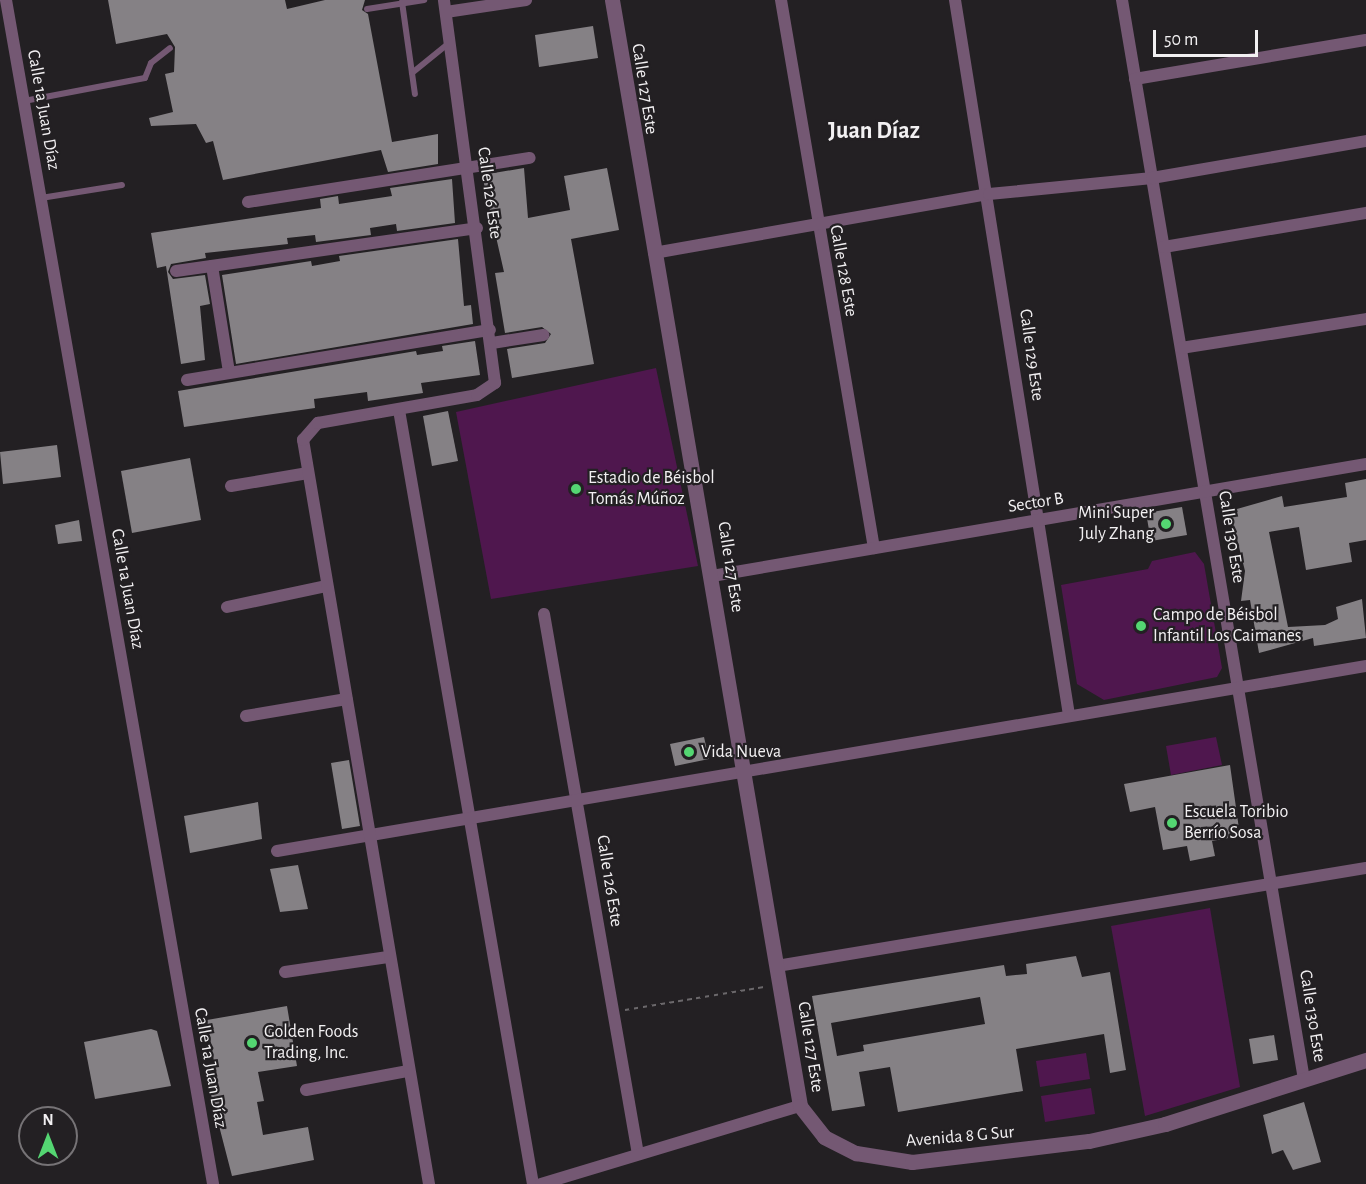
<!DOCTYPE html>
<html>
<head>
<meta charset="utf-8">
<style>
	body { margin:0 }
	#map { position:relative; width:1366px; height:1184px; overflow:hidden; background:#232023; font-family:"Alegreya Sans",sans-serif }
	div>[style] { position:absolute }
	[style*='--x'] { left:calc(var(--x)*1px); top:calc(var(--y)*1px); width:calc(var(--w)*1px); rotate:calc(var(--a)*1deg) }
	.green>* { inset:0; background:#4f174e }
	.building>* { inset:0; background:#858185 }
	.path>* { height:2px; margin-top:-1px; transform-origin:0; background:repeating-linear-gradient(90deg,#6b686b 0 4.5px,transparent 0 9px) }
	.service>* { height:6px; margin:-3px; padding:0 3px; transform-origin:3px; border-radius:3px; background:#745873 }
	.minor>* { height:12px; margin:-6px; padding:0 6px; transform-origin:6px; border-radius:6px; background:#745873 }
	.tertiary>* { height:15px; margin:-7.5px; padding:0 7.5px; transform-origin:7.5px; border-radius:7.5px; background:#745873 }
	.dots>* { width:16px; height:16px; translate:-50% -50%; box-sizing:border-box; border:3px solid #232023; border-radius:50% }
	span { translate:-50% -50%; white-space:nowrap; text-align:center; line-height:1.15; -webkit-text-stroke:4.5px #232023; paint-order:stroke }
	.street-label { font-size:18px; color:#f2f0f2 }
	.poi-label { font-size:18px; color:#f2f0f2 }
	.left { translate:0 -50%; text-align:left }
	.right { translate:-100% -50%; text-align:right }
	.district-label { font-size:24px; color:#f2f0f2; font-weight:700 }
	.north { position:absolute; left:18px; top:1106px; width:60px; height:60px; box-sizing:border-box; background:#232023; border:2px solid #767376; border-radius:50%; rotate:0deg; font-size:16px; font-weight:700; line-height:24px; text-align:center; color:#f2f0f2 }
	.north::after { content:''; display:block; margin:auto; width:21px; height:27px; background:#54d672; clip-path:polygon(50% 0,100% 100%,50% 72%,0 100%) }
	.scale { position:absolute; left:1153px; top:30px; width:105px; height:27px; box-sizing:border-box; border:3px solid #f2f0f2; border-top:0; padding-left:8px; font-size:18px; line-height:21px; white-space:nowrap; color:#f2f0f2; -webkit-text-stroke:4px #232023; paint-order:stroke }
</style>
</head>
<body>
<div id="map">
	<div class="green">
		<div style="clip-path:polygon(656px 368px,698px 566px,491px 599px,456px 412px)"></div>
		<div style="clip-path:polygon(1195px 552px,1204px 564px,1222px 668px,1217px 677px,1104px 700px,1077px 684px,1061px 585px,1148px 569px,1152px 561px)"></div>
		<div style="clip-path:polygon(1216px 737px,1222px 765px,1171px 775px,1166px 746px)"></div>
		<div style="clip-path:polygon(1210px 908px,1240px 1087px,1145px 1116px,1111px 926px)"></div>
		<div style="clip-path:polygon(1086px 1053px,1090px 1079px,1040px 1087px,1036px 1061px)"></div>
		<div style="clip-path:polygon(1091px 1088px,1095px 1114px,1045px 1122px,1041px 1096px)"></div>
	</div>
	<div class="building">
		<div style="clip-path:polygon(108px 0,285px 0,287px 9px,325px 0,365px 0,362px 10px,368px 14px,392px 142px,438px 134px,438px 164px,388px 172px,381px 150px,223px 180px,213px 141px,206px 143px,196px 124px,151px 126px,149px 118px,173px 112px,165px 74px,174px 72px,175px 47px,167px 34px,116px 44px)"></div>
		<div style="clip-path:polygon(593px 26px,598px 58px,539px 67px,535px 35px)"></div>
		<div style="clip-path:polygon(524px 168px,528px 218px,570px 210px,564px 176px,607px 168px,619px 230px,571px 239px,594px 364px,512px 378px,507px 349px,545px 343px,551px 334px,542px 327px,505px 333px,495px 273px,504px 272px,482px 175px)"></div>
		<div style="clip-path:polygon(452px 179px,455px 223px,397px 231px,396px 224px,370px 228px,371px 235px,316px 242px,315px 235px,287px 238px,288px 244px,205px 253px,206px 258px,171px 264px,168px 272px,173px 279px,205px 275px,210px 304px,200px 306px,205px 360px,181px 364px,166px 266px,157px 268px,151px 233px,321px 208px,320px 199px,338px 196px,339px 204px,392px 196px,390px 188px)"></div>
		<div style="clip-path:polygon(458px 239px,464px 306px,471px 305px,473px 324px,236px 364px,222px 275px,311px 261px,312px 266px,340px 261px,339px 256px)"></div>
		<div style="clip-path:polygon(475px 341px,480px 375px,421px 383px,423px 393px,368px 401px,367px 392px,314px 399px,315px 408px,184px 427px,178px 391px,416px 351px,417px 355px,443px 351px,442px 346px)"></div>
		<div style="clip-path:polygon(448px 411px,458px 461px,432px 466px,423px 416px)"></div>
		<div style="clip-path:polygon(57px 445px,61px 477px,3px 484px,0 452px)"></div>
		<div style="clip-path:polygon(190px 458px,201px 520px,132px 533px,121px 471px)"></div>
		<div style="clip-path:polygon(1366px 479px,1366px 540px,1349px 543px,1352px 562px,1306px 570px,1299px 527px,1269px 532px,1288px 627px,1325px 625px,1338px 619px,1336px 607px,1362px 599px,1366px 638px,1314px 646px,1313px 638px,1259px 653px,1250px 600px,1241px 601px,1245px 571px,1230px 511px,1282px 496px,1284px 507px,1347px 497px,1345px 483px)"></div>
		<div style="clip-path:polygon(1182px 507px,1187px 535px,1151px 541px,1146px 513px)"></div>
		<div style="clip-path:polygon(79px 520px,82px 541px,58px 544px,55px 525px)"></div>
		<div style="clip-path:polygon(704px 737px,709px 759px,675px 766px,670px 744px)"></div>
		<div style="clip-path:polygon(349px 760px,360px 826px,342px 829px,331px 763px)"></div>
		<div style="clip-path:polygon(1230px 765px,1240px 836px,1212px 841px,1215px 856px,1190px 861px,1187px 846px,1163px 850px,1155px 807px,1130px 812px,1124px 784px)"></div>
		<div style="clip-path:polygon(258px 802px,262px 839px,190px 853px,184px 816px)"></div>
		<div style="clip-path:polygon(298px 865px,308px 909px,280px 912px,270px 869px)"></div>
		<div style="clip-path:polygon(evenodd,1076px 956px,1082px 977px,1110px 972px,1126px 1070px,1110px 1073px,1104px 1034px,1016px 1049px,1023px 1091px,898px 1112px,890px 1067px,859px 1072px,865px 1106px,832px 1111px,812px 996px,1004px 965px,1006px 976px,1027px 974px,1026px 964px,1076px 956px,980px 997px,985px 1024px,863px 1045px,864px 1051px,837px 1056px,831px 1023px,980px 997px)"></div>
		<div style="clip-path:polygon(287px 1006px,297px 1066px,258px 1072px,264px 1101px,257px 1102px,263px 1135px,308px 1127px,314px 1160px,232px 1176px,209px 1087px,218px 1085px,207px 1020px)"></div>
		<div style="clip-path:polygon(151px 1029px,157px 1031px,171px 1086px,95px 1099px,84px 1042px)"></div>
		<div style="clip-path:polygon(1274px 1035px,1278px 1060px,1253px 1064px,1249px 1039px)"></div>
		<div style="clip-path:polygon(1304px 1102px,1321px 1162px,1293px 1170px,1283px 1150px,1272px 1154px,1263px 1115px)"></div>
	</div>
	<div class="path">
		<div style="--x:625;--y:1010;--w:141;--a:-9.4"></div>
	</div>
	<div class="service">
		<div style="--x:402;--y:2;--w:93;--a:82"></div>
		<div style="--x:367;--y:9;--w:58;--a:-9"></div>
		<div style="--x:412;--y:73;--w:48;--a:-39"></div>
		<div style="--x:24;--y:101;--w:123;--a:-10.8"></div>
		<div style="--x:145;--y:78;--w:16;--a:-68"></div>
		<div style="--x:151;--y:63;--w:24;--a:-38"></div>
		<div style="--x:41;--y:198;--w:82;--a:-9.1"></div>
	</div>
	<div class="minor">
		<div style="--x:6;--y:0;--w:1202;--a:80.08"></div>
		<div style="--x:781;--y:0;--w:556;--a:80.37"></div>
		<div style="--x:955;--y:0;--w:724;--a:80.94"></div>
		<div style="--x:1122;--y:0;--w:1095;--a:80.43"></div>
		<div style="--x:446;--y:12;--w:81;--a:-8.5"></div>
		<div style="--x:1135;--y:79;--w:234;--a:-9.6"></div>
		<div style="--x:248;--y:202;--w:285;--a:-8.9"></div>
		<div style="--x:1164;--y:247;--w:205;--a:-9.6"></div>
		<div style="--x:654;--y:253;--w:340;--a:-10"></div>
		<div style="--x:989;--y:194;--w:164;--a:-5.6"></div>
		<div style="--x:1152;--y:178;--w:217;--a:-9.8"></div>
		<div style="--x:212;--y:266;--w:107;--a:80.9"></div>
		<div style="--x:176;--y:271;--w:304;--a:-8.1"></div>
		<div style="--x:492;--y:343;--w:52;--a:-8.9"></div>
		<div style="--x:1181;--y:348;--w:187;--a:-8.9"></div>
		<div style="--x:187;--y:380;--w:307;--a:-9.4"></div>
		<div style="--x:399;--y:410;--w:786;--a:80.18"></div>
		<div style="--x:231;--y:486;--w:78;--a:-9.6"></div>
		<div style="--x:712;--y:576;--w:664;--a:-9.72"></div>
		<div style="--x:227;--y:607;--w:102;--a:-11.9"></div>
		<div style="--x:544;--y:614;--w:548;--a:80.13"></div>
		<div style="--x:246;--y:716;--w:102;--a:-9.6"></div>
		<div style="--x:277;--y:851;--w:1105;--a:-9.64"></div>
		<div style="--x:777;--y:966;--w:597;--a:-9.45"></div>
		<div style="--x:285;--y:972;--w:104;--a:-8.3"></div>
		<div style="--x:306;--y:1090;--w:104;--a:-10.6"></div>
		<div style="--x:429;--y:1184;--w:755;--a:-99.61"></div>
		<div style="--x:303;--y:440;--w:23;--a:-49"></div>
		<div style="--x:318;--y:423;--w:161;--a:-10"></div>
		<div style="--x:477;--y:395;--w:22;--a:-34"></div>
		<div style="--x:495;--y:383;--w:386;--a:-97.6"></div>
		<div style="--x:541;--y:1184;--w:270;--a:-16.8"></div>
	</div>
	<div class="tertiary">
		<div style="--x:612;--y:0;--w:1122;--a:80.35"></div>
		<div style="--x:800;--y:1106;--w:39;--a:52"></div>
		<div style="--x:824;--y:1137;--w:36;--a:27"></div>
		<div style="--x:856;--y:1153;--w:57;--a:9.1"></div>
		<div style="--x:912;--y:1162;--w:178;--a:-6.8"></div>
		<div style="--x:1089;--y:1141;--w:78;--a:-12.6"></div>
		<div style="--x:1165;--y:1124;--w:211;--a:-17.7"></div>
	</div>
	<div class="dots">
		<div style="left:576px;top:489px;background:#54d672"></div>
		<div style="left:1166px;top:524px;background:#54d672"></div>
		<div style="left:1141px;top:626px;background:#54d672"></div>
		<div style="left:689px;top:752px;background:#54d672"></div>
		<div style="left:1172px;top:823px;background:#54d672"></div>
		<div style="left:252px;top:1043px;background:#54d672"></div>
	</div>
	<div class="street-label">
		<span style="left:644px;top:89px;rotate:81deg">Calle 127 Este</span>
		<span style="left:43px;top:110px;rotate:80deg">Calle 1a Juan Díaz</span>
		<span style="left:489px;top:193px;rotate:82deg">Calle 126 Este</span>
		<span style="left:843px;top:271px;rotate:80deg">Calle 128 Este</span>
		<span style="left:1031px;top:355px;rotate:82deg">Calle 129 Este</span>
		<span style="left:1036px;top:503px;rotate:-9deg">Sector B</span>
		<span style="left:1231px;top:537px;rotate:81deg">Calle 130 Este</span>
		<span style="left:730px;top:567px;rotate:81deg">Calle 127 Este</span>
		<span style="left:127px;top:589px;rotate:80deg">Calle 1a Juan Díaz</span>
		<span style="left:609px;top:881px;rotate:81deg">Calle 126 Este</span>
		<span style="left:1312px;top:1016px;rotate:81deg">Calle 130 Este</span>
		<span style="left:810px;top:1047px;rotate:81deg">Calle 127 Este</span>
		<span style="left:210px;top:1068px;rotate:80deg">Calle 1a Juan Díaz</span>
		<span style="left:960px;top:1137px;rotate:-5deg">Avenida 8 G Sur</span>
	</div>
	<div class="poi-label">
		<span class="left" style="left:588px;top:489px">Estadio de Béisbol<br>Tomás Múñoz</span>
		<span class="right" style="left:1154px;top:524px">Mini Super<br>July Zhang</span>
		<span class="left" style="left:1153px;top:626px">Campo de Béisbol<br>Infantil Los Caimanes</span>
		<span class="left" style="left:701px;top:752px">Vida Nueva</span>
		<span class="left" style="left:1184px;top:823px">Escuela Toribio<br>Berrío Sosa</span>
		<span class="left" style="left:264px;top:1043px">Golden Foods<br>Trading, Inc.</span>
	</div>
	<div class="district-label">
		<span style="left:874px;top:132px">Juan Díaz</span>
	</div>
	<div class="north">N</div>
	<div class="scale">50 m</div>
</div>
</body>
</html>
